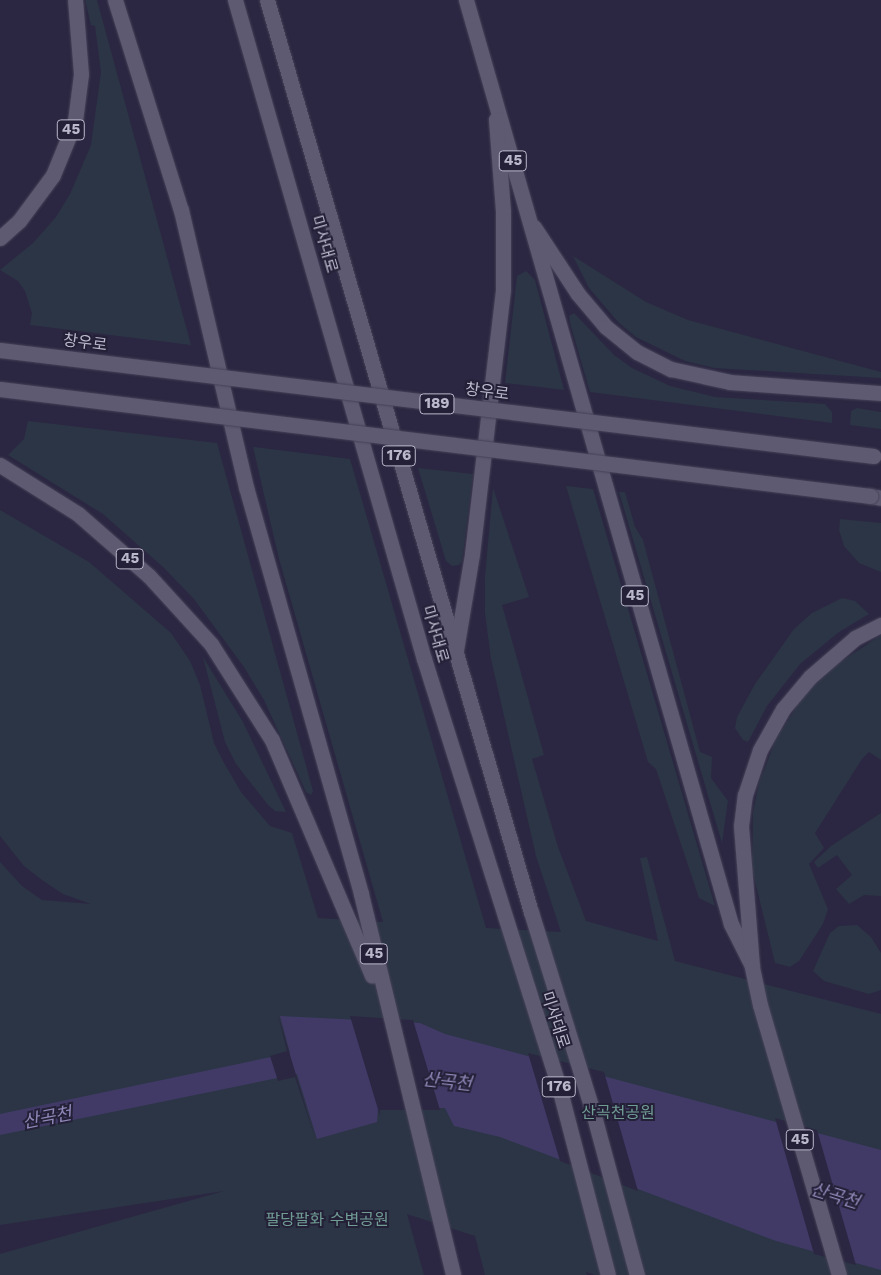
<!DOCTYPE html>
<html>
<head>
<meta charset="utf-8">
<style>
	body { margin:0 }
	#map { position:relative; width:881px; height:1275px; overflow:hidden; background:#2b2742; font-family:"Work Sans","Noto Sans KR",sans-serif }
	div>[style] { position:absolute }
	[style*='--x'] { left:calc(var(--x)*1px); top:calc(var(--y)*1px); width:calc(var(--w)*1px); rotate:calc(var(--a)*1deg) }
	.green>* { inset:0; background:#2c3546 }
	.water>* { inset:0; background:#413a67 }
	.pier>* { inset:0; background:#2b2742 }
	.roads { filter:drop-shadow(0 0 1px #464258) drop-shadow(0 0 1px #464258) }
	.primary>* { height:15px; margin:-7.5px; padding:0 7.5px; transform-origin:7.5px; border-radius:7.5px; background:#5d5a72 }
	.bridges { filter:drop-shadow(0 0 1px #464258) drop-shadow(0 0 1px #464258) }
	.primary-bridge>* { height:15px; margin:-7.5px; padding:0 7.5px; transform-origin:7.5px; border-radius:7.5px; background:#5d5a72 }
	span { translate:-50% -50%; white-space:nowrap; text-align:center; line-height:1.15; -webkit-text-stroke:4px #242037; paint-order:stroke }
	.shield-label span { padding:1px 4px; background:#242037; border:1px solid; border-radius:4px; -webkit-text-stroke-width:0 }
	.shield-label { font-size:15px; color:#bcb8cc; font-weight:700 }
	.street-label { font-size:16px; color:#bcb8cc }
	.park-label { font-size:16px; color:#709c94 }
	.water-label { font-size:18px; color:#8f87b7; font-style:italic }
</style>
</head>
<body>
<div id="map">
	<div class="green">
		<div style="clip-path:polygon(85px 0,97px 0,191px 345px,30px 325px,32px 313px,25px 291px,18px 281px,0 270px,33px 243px,56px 217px,70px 194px,91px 145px,101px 72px,95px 26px,91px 25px)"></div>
		<div style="clip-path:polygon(573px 256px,646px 302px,688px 320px,881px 372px,881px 378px,714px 368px,685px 361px,636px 337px,619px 323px,589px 288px)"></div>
		<div style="clip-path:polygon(526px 271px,535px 280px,564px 390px,505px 383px,517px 276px)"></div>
		<div style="clip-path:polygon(574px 313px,614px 355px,632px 368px,670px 386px,715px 397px,825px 404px,832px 412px,832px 423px,590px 392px,570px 323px,569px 316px)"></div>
		<div style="clip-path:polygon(857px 408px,881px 412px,881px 429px,850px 425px,851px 411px)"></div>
		<div style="clip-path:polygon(28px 421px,217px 443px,313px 791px,311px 795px,306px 792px,264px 700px,244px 667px,194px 599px,163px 567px,103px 514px,8px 455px,24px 439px)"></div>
		<div style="clip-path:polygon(253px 447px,350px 459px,486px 928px,561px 932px,536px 856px,491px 659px,485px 613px,485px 577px,493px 488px,529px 597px,502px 605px,544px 755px,532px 759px,558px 847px,586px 921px,658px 941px,640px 858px,647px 857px,675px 961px,881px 1014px,881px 1275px,595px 1275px,586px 1272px,587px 1275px,485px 1275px,475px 1236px,407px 1214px,424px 1275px,0 1275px,0 1254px,224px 1191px,0 1225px,0 862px,22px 886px,42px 900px,91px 904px,63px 894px,42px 880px,24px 866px,0 836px,0 510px,89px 562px,171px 633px,190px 661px,200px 685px,214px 743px,224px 763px,241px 792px,270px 826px,292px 833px,318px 918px,383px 922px,279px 559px)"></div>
		<div style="clip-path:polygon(418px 468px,473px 474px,462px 562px,459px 565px,452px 566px,446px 561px)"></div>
		<div style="clip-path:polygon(566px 486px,593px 489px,715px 906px,699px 898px,656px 769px,648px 762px)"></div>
		<div style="clip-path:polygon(619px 492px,625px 492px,635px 527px,643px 540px,700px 752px,712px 757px,711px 778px,728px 801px,722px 843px)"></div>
		<div style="clip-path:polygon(840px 519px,881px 523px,881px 572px,859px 563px,844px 546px,839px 530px)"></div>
		<div style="clip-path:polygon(842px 598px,855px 601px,869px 614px,839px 632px,800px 664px,767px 706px,748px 742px,743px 740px,735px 728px,737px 717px,755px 684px,794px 629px,812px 613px)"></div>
		<div style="clip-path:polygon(881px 635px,881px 760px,869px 752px,862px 759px,815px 833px,824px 848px,809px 864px,828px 909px,823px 924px,799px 961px,790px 967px,775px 963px,752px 869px,753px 812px,759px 783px,776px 739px,804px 695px,839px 663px)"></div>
		<div style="clip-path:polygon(203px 657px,243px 722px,286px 812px,275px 811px,268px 805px,236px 764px,225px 742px)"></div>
		<div style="clip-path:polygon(881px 813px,881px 896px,864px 895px,849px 904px,836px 889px,852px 875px,837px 855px,818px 868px,814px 862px,831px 846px)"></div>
		<div style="clip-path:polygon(857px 925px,871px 937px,881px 953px,881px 990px,869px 994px,824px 981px,813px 971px,830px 933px,839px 926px)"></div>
	</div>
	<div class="water">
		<div style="clip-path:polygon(280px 1016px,420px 1023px,445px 1034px,881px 1150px,881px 1270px,776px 1241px,500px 1137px,454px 1126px,445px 1108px,378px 1108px,377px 1122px,317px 1139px,297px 1074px,0 1135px,0 1114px,290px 1053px)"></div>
	</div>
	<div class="pier">
		<div style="clip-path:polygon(278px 1015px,316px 1141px,295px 1077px,278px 1081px,270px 1056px,287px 1051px)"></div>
		<div style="clip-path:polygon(350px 1016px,413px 1020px,440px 1110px,380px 1110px,380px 1116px)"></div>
		<div style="clip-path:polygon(528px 1053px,604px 1072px,638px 1191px,560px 1161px)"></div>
		<div style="clip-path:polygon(775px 1118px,817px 1130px,856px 1265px,814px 1254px)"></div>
	</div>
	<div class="roads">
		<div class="primary">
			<div style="--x:115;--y:0;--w:220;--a:72.6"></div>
			<div style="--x:181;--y:210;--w:285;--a:76.8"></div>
			<div style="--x:246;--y:487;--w:423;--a:74.2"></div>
			<div style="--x:361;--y:894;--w:392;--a:76.4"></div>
			<div style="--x:235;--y:0;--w:686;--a:74"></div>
			<div style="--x:424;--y:659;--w:453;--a:72.5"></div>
			<div style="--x:560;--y:1091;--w:190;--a:75.4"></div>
			<div style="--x:267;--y:0;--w:949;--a:73.86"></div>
			<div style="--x:531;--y:912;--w:214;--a:72.8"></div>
			<div style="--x:594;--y:1116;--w:165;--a:74.9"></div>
			<div style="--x:466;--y:0;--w:961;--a:74"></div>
			<div style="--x:731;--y:924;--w:47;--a:63.4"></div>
			<div style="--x:534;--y:227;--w:80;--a:56.7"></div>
			<div style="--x:578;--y:294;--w:43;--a:49.7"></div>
			<div style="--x:606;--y:327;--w:40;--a:39"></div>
			<div style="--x:637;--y:352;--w:38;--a:27"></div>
			<div style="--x:671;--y:369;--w:60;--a:12.4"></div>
			<div style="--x:730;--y:382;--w:151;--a:4.2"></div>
			<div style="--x:0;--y:238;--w:25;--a:-42"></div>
			<div style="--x:19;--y:221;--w:57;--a:-53.5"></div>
			<div style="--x:53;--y:175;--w:58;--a:-67.8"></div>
			<div style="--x:75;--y:121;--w:47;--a:-82.7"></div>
			<div style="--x:81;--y:74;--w:74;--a:-94.6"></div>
			<div style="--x:0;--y:465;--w:92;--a:32.1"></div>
			<div style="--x:78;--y:514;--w:94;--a:41.1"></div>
			<div style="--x:149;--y:576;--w:92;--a:47.6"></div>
			<div style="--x:211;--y:644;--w:114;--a:57.6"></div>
			<div style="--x:272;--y:740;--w:256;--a:67"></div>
			<div style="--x:870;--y:496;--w:11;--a:10"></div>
			<div style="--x:456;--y:650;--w:97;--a:-80.5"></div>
			<div style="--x:472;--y:554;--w:266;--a:-83.3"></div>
			<div style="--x:503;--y:290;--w:79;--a:-90"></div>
			<div style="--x:503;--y:211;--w:92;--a:-94.4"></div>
			<div style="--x:839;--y:1275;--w:281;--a:-106.3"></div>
			<div style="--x:760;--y:1005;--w:40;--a:-102"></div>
			<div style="--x:752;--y:966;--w:140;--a:-94.5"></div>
			<div style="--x:741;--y:826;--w:31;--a:-83"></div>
			<div style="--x:745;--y:795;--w:47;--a:-71.6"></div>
			<div style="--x:760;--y:750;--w:47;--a:-60.7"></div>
			<div style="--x:783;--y:709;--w:42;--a:-49.8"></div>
			<div style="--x:810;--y:677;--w:60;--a:-40.9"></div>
			<div style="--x:855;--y:638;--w:29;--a:-27"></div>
		</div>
	</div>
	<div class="bridges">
		<div class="primary-bridge">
			<div style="--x:0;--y:350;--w:880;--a:6.92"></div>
			<div style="--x:0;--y:389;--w:877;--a:7.01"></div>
		</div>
	</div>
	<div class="shield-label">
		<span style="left:71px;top:130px">45</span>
		<span style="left:513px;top:161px">45</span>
		<span style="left:437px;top:404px">189</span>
		<span style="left:399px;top:456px">176</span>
		<span style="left:130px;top:559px">45</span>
		<span style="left:635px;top:596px">45</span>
		<span style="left:374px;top:954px">45</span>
		<span style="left:559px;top:1087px">176</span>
		<span style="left:800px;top:1140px">45</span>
	</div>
	<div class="street-label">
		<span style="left:324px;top:244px;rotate:74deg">미사대로</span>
		<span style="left:85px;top:343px;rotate:7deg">창우로</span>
		<span style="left:487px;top:392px;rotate:7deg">창우로</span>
		<span style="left:435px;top:634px;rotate:74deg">미사대로</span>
		<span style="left:555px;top:1020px;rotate:72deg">미사대로</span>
	</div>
	<div class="park-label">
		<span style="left:618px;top:1113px">산곡천공원</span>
		<span style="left:327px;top:1220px">팔당팔화 수변공원</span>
	</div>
	<div class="water-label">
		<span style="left:447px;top:1082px;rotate:6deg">산곡천</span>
		<span style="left:47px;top:1118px;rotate:-11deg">산곡천</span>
		<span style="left:835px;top:1196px;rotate:17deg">산곡천</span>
	</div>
</div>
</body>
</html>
